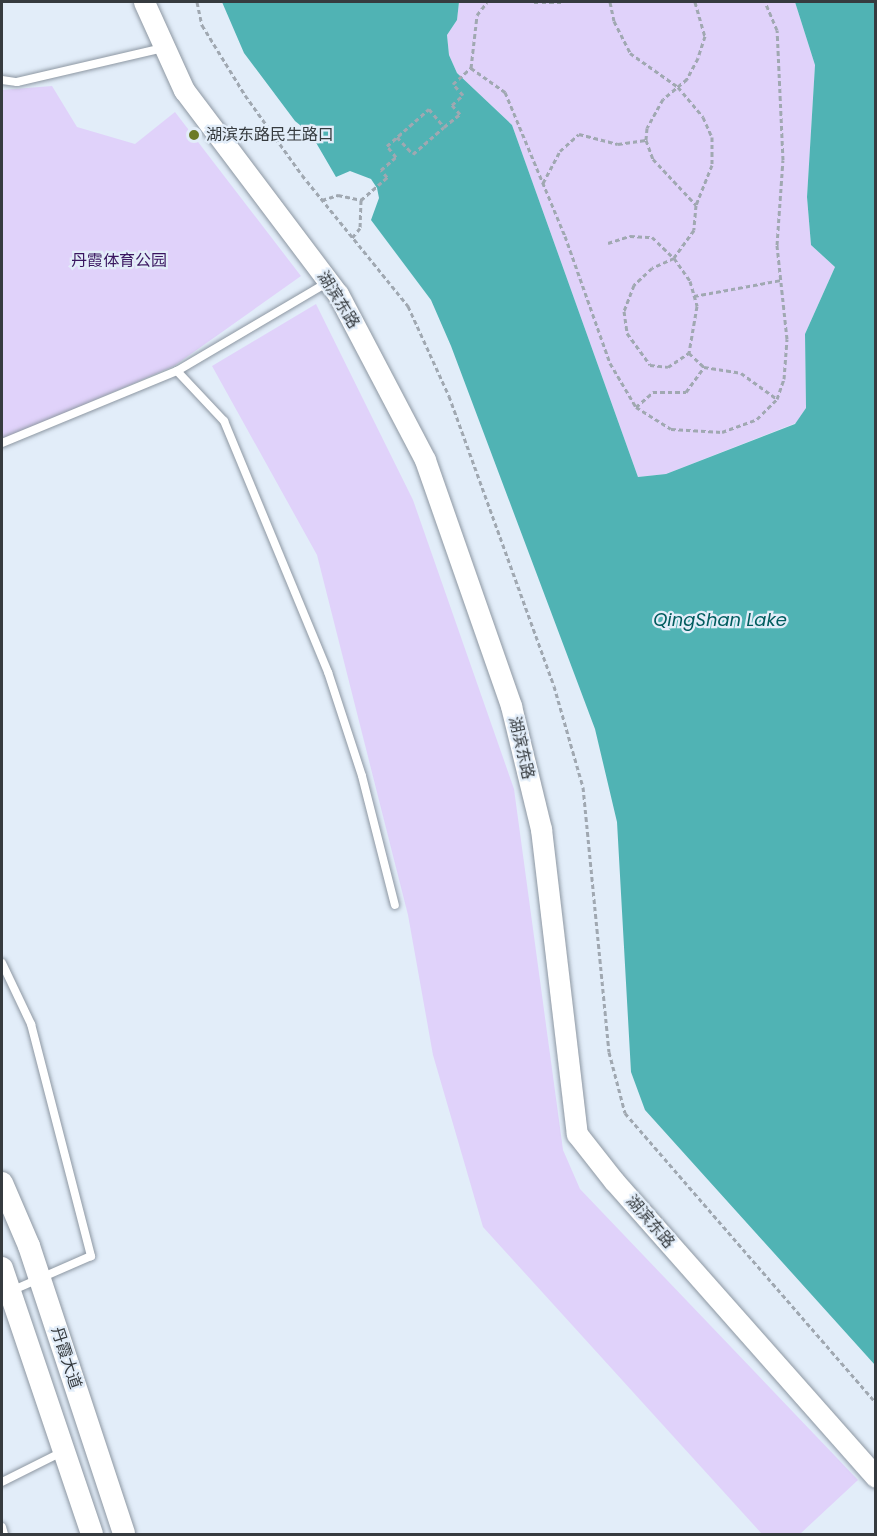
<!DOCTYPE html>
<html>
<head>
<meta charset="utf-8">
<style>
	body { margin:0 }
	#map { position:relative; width:877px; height:1536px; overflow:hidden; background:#e2edf9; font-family:Poppins,"Noto Sans SC",sans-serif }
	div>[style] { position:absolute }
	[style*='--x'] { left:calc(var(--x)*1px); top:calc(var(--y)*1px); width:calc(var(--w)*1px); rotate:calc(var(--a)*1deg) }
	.green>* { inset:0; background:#e0d2fa }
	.water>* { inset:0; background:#50b3b4 }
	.path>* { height:3px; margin-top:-1.5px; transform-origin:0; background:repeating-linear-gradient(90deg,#a0a8b1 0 4.5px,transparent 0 7.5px) }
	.roads { filter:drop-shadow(0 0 2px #8d97a2) drop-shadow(0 0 2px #8d97a2) }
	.lane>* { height:8px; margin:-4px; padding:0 4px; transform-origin:4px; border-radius:4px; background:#fff }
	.secondary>* { height:21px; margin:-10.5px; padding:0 10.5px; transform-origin:10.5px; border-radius:10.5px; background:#fff }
	.primary>* { height:22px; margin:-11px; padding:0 11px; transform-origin:11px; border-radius:11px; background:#fff }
	.dots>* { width:16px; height:16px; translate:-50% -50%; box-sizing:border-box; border:3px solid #e2edf9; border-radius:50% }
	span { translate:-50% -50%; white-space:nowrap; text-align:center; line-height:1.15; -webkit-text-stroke:4.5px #e2edf9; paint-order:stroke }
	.poi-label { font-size:16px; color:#363b3f }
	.left { translate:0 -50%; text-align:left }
	.park-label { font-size:16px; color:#3a1760 }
	.street-label { font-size:16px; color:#363b3f }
	.water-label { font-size:18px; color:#015c5e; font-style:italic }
	.frame { position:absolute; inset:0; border:3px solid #363b3f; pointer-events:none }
</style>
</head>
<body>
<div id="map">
	<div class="green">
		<div style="clip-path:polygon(459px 2px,795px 2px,815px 65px,807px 197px,811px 245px,835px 267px,805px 334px,806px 408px,796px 423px,666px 474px,638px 477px,512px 125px,457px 73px,449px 55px,447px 35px,457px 20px)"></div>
		<div style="clip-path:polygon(52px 86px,77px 127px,135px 144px,175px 112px,301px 276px,174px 366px,2px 440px,2px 90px)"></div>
		<div style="clip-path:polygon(316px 304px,413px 500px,514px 789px,563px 1150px,580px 1189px,858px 1480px,800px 1534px,762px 1534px,483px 1227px,433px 1055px,408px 915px,317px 555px,212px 366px)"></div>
	</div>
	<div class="water">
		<div style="clip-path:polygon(222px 2px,459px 2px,457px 20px,447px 35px,449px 55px,457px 73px,512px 125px,638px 477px,666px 474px,795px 424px,806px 408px,805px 334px,835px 267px,811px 245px,807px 197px,815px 65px,795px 2px,875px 2px,875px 1365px,645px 1110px,631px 1072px,617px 822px,595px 729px,451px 346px,431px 300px,371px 220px,379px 198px,377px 188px,371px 179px,350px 171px,336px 177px,311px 134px,295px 121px,244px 53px)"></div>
	</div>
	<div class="path">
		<div style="--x:197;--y:2;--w:24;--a:78"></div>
		<div style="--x:202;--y:25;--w:82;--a:58.4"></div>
		<div style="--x:245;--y:95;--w:98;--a:54.5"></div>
		<div style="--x:302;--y:175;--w:169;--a:51"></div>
		<div style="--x:408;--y:306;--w:99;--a:65.5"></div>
		<div style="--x:449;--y:396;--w:308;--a:70.1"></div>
		<div style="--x:554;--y:686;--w:105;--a:74"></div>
		<div style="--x:583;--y:787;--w:266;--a:84.4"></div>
		<div style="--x:609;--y:1052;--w:63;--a:75.3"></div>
		<div style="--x:625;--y:1113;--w:384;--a:49.1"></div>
		<div style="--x:534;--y:2;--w:27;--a:0"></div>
		<div style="--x:610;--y:2;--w:19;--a:78"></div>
		<div style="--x:614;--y:21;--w:36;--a:63"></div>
		<div style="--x:630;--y:53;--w:59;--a:35.3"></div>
		<div style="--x:678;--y:87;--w:39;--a:50"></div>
		<div style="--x:703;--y:117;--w:22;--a:66"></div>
		<div style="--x:712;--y:137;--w:28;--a:90"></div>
		<div style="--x:712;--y:165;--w:43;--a:111.8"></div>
		<div style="--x:695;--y:2;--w:35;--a:74"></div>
		<div style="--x:705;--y:36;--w:23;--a:108"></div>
		<div style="--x:698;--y:58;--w:24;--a:118"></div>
		<div style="--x:687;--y:79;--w:31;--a:140"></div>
		<div style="--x:663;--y:99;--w:33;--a:119"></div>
		<div style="--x:647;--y:128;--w:12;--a:95"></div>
		<div style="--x:646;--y:140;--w:20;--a:70"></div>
		<div style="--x:653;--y:159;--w:63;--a:46.9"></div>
		<div style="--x:696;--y:205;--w:25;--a:95"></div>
		<div style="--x:694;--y:230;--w:34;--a:126"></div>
		<div style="--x:674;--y:258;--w:24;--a:156"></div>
		<div style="--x:652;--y:268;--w:25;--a:137"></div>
		<div style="--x:634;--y:285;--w:28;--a:111"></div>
		<div style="--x:624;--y:311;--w:22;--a:82"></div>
		<div style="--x:627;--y:333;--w:39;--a:54"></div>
		<div style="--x:650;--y:365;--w:18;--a:6"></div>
		<div style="--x:668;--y:367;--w:25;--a:-34"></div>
		<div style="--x:689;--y:353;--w:21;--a:43"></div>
		<div style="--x:704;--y:367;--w:37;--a:9"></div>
		<div style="--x:741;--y:373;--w:44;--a:35.8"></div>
		<div style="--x:471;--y:68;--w:42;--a:35.2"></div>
		<div style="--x:505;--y:92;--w:156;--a:67.4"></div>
		<div style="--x:565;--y:236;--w:135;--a:70.5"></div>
		<div style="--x:610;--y:363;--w:51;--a:59.4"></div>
		<div style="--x:636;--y:407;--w:41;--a:32.2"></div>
		<div style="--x:671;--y:429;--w:51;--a:3.4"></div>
		<div style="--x:722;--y:432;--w:37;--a:-20"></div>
		<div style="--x:757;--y:419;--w:28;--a:-45"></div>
		<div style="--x:777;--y:399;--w:21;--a:-71"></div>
		<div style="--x:784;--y:379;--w:40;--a:-85.7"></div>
		<div style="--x:787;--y:339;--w:95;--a:-96.1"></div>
		<div style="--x:777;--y:245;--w:85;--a:-86"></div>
		<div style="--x:783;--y:160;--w:130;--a:-92.6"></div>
		<div style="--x:777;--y:30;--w:30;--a:-113"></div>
		<div style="--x:397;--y:137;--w:23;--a:47"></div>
		<div style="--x:413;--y:154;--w:41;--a:-41.1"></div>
		<div style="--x:543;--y:183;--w:36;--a:-62"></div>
		<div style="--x:560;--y:151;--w:25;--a:-42"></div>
		<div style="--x:579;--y:134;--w:40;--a:14.4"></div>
		<div style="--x:618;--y:144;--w:28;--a:-8"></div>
		<div style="--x:322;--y:200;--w:17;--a:-17"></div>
		<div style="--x:338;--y:195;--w:24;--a:12"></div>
		<div style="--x:361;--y:200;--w:28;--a:92"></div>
		<div style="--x:360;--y:228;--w:13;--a:129"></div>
		<div style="--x:361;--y:200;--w:35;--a:-41"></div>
		<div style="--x:387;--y:177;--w:9;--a:-131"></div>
		<div style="--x:381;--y:170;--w:20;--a:-41"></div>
		<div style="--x:396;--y:157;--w:14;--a:-129"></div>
		<div style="--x:387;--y:146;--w:56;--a:-41.4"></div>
		<div style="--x:429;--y:109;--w:23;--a:50"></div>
		<div style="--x:444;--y:127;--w:21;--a:-39"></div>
		<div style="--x:460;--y:114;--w:12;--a:-132"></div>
		<div style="--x:452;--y:105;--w:15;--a:-42"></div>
		<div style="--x:463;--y:95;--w:15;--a:-132"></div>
		<div style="--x:453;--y:84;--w:24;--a:-42"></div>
		<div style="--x:471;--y:68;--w:53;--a:-83.5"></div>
		<div style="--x:477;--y:15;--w:16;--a:-52"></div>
		<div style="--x:608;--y:243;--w:23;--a:-18"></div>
		<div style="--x:630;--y:236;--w:22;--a:3"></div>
		<div style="--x:652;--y:237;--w:30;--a:44"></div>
		<div style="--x:674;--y:258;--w:28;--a:55"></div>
		<div style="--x:690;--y:281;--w:26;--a:74"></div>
		<div style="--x:697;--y:306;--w:48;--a:99.7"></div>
		<div style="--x:694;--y:296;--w:88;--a:-10.4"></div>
		<div style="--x:636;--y:407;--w:23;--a:-41"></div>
		<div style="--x:653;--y:392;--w:33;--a:0"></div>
		<div style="--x:686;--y:392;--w:31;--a:-54"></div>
	</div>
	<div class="roads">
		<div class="lane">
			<div style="--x:2;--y:80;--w:15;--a:8"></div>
			<div style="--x:17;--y:82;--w:150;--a:-13.1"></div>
			<div style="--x:177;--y:371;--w:69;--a:46.8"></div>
			<div style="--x:224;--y:421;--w:272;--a:67.5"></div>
			<div style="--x:328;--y:672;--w:109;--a:71.9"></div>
			<div style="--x:362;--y:776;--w:133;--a:75.7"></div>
			<div style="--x:2;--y:443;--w:189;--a:-22.4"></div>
			<div style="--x:177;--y:371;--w:175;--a:-30.5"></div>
			<div style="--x:2;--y:963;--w:68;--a:64.6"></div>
			<div style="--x:31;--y:1024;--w:240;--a:75.5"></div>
			<div style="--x:91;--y:1256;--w:87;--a:156.4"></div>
			<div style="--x:2;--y:1482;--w:67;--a:-26.6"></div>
			<div style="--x:2;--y:1527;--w:7;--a:74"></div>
		</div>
		<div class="secondary">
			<div style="--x:144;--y:2;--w:97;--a:65.6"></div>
			<div style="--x:184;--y:90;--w:256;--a:53"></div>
			<div style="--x:338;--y:294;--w:187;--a:62.3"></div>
			<div style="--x:425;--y:460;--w:261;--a:70.7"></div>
			<div style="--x:511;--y:706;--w:127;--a:76.3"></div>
			<div style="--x:541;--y:829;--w:307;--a:83.3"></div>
			<div style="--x:577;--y:1134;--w:60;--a:51.8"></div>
			<div style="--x:614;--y:1181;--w:395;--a:48.5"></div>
		</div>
		<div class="primary">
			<div style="--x:2;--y:1183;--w:69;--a:66.8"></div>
			<div style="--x:29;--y:1246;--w:303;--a:71.7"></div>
			<div style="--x:2;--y:1268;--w:281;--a:71.3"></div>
		</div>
	</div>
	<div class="dots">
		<div style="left:194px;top:135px;background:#6c7a27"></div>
	</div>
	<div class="poi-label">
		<span class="left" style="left:206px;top:135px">湖滨东路民生路口</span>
	</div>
	<div class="park-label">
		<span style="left:119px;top:261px">丹霞体育公园</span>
	</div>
	<div class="street-label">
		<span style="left:338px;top:300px;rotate:58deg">湖滨东路</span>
		<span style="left:521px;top:748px;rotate:77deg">湖滨东路</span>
		<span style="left:650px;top:1222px;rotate:49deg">湖滨东路</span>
		<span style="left:66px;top:1358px;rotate:72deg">丹霞大道</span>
	</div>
	<div class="water-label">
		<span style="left:720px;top:620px">QingShan Lake</span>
	</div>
	<div class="frame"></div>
</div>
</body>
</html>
